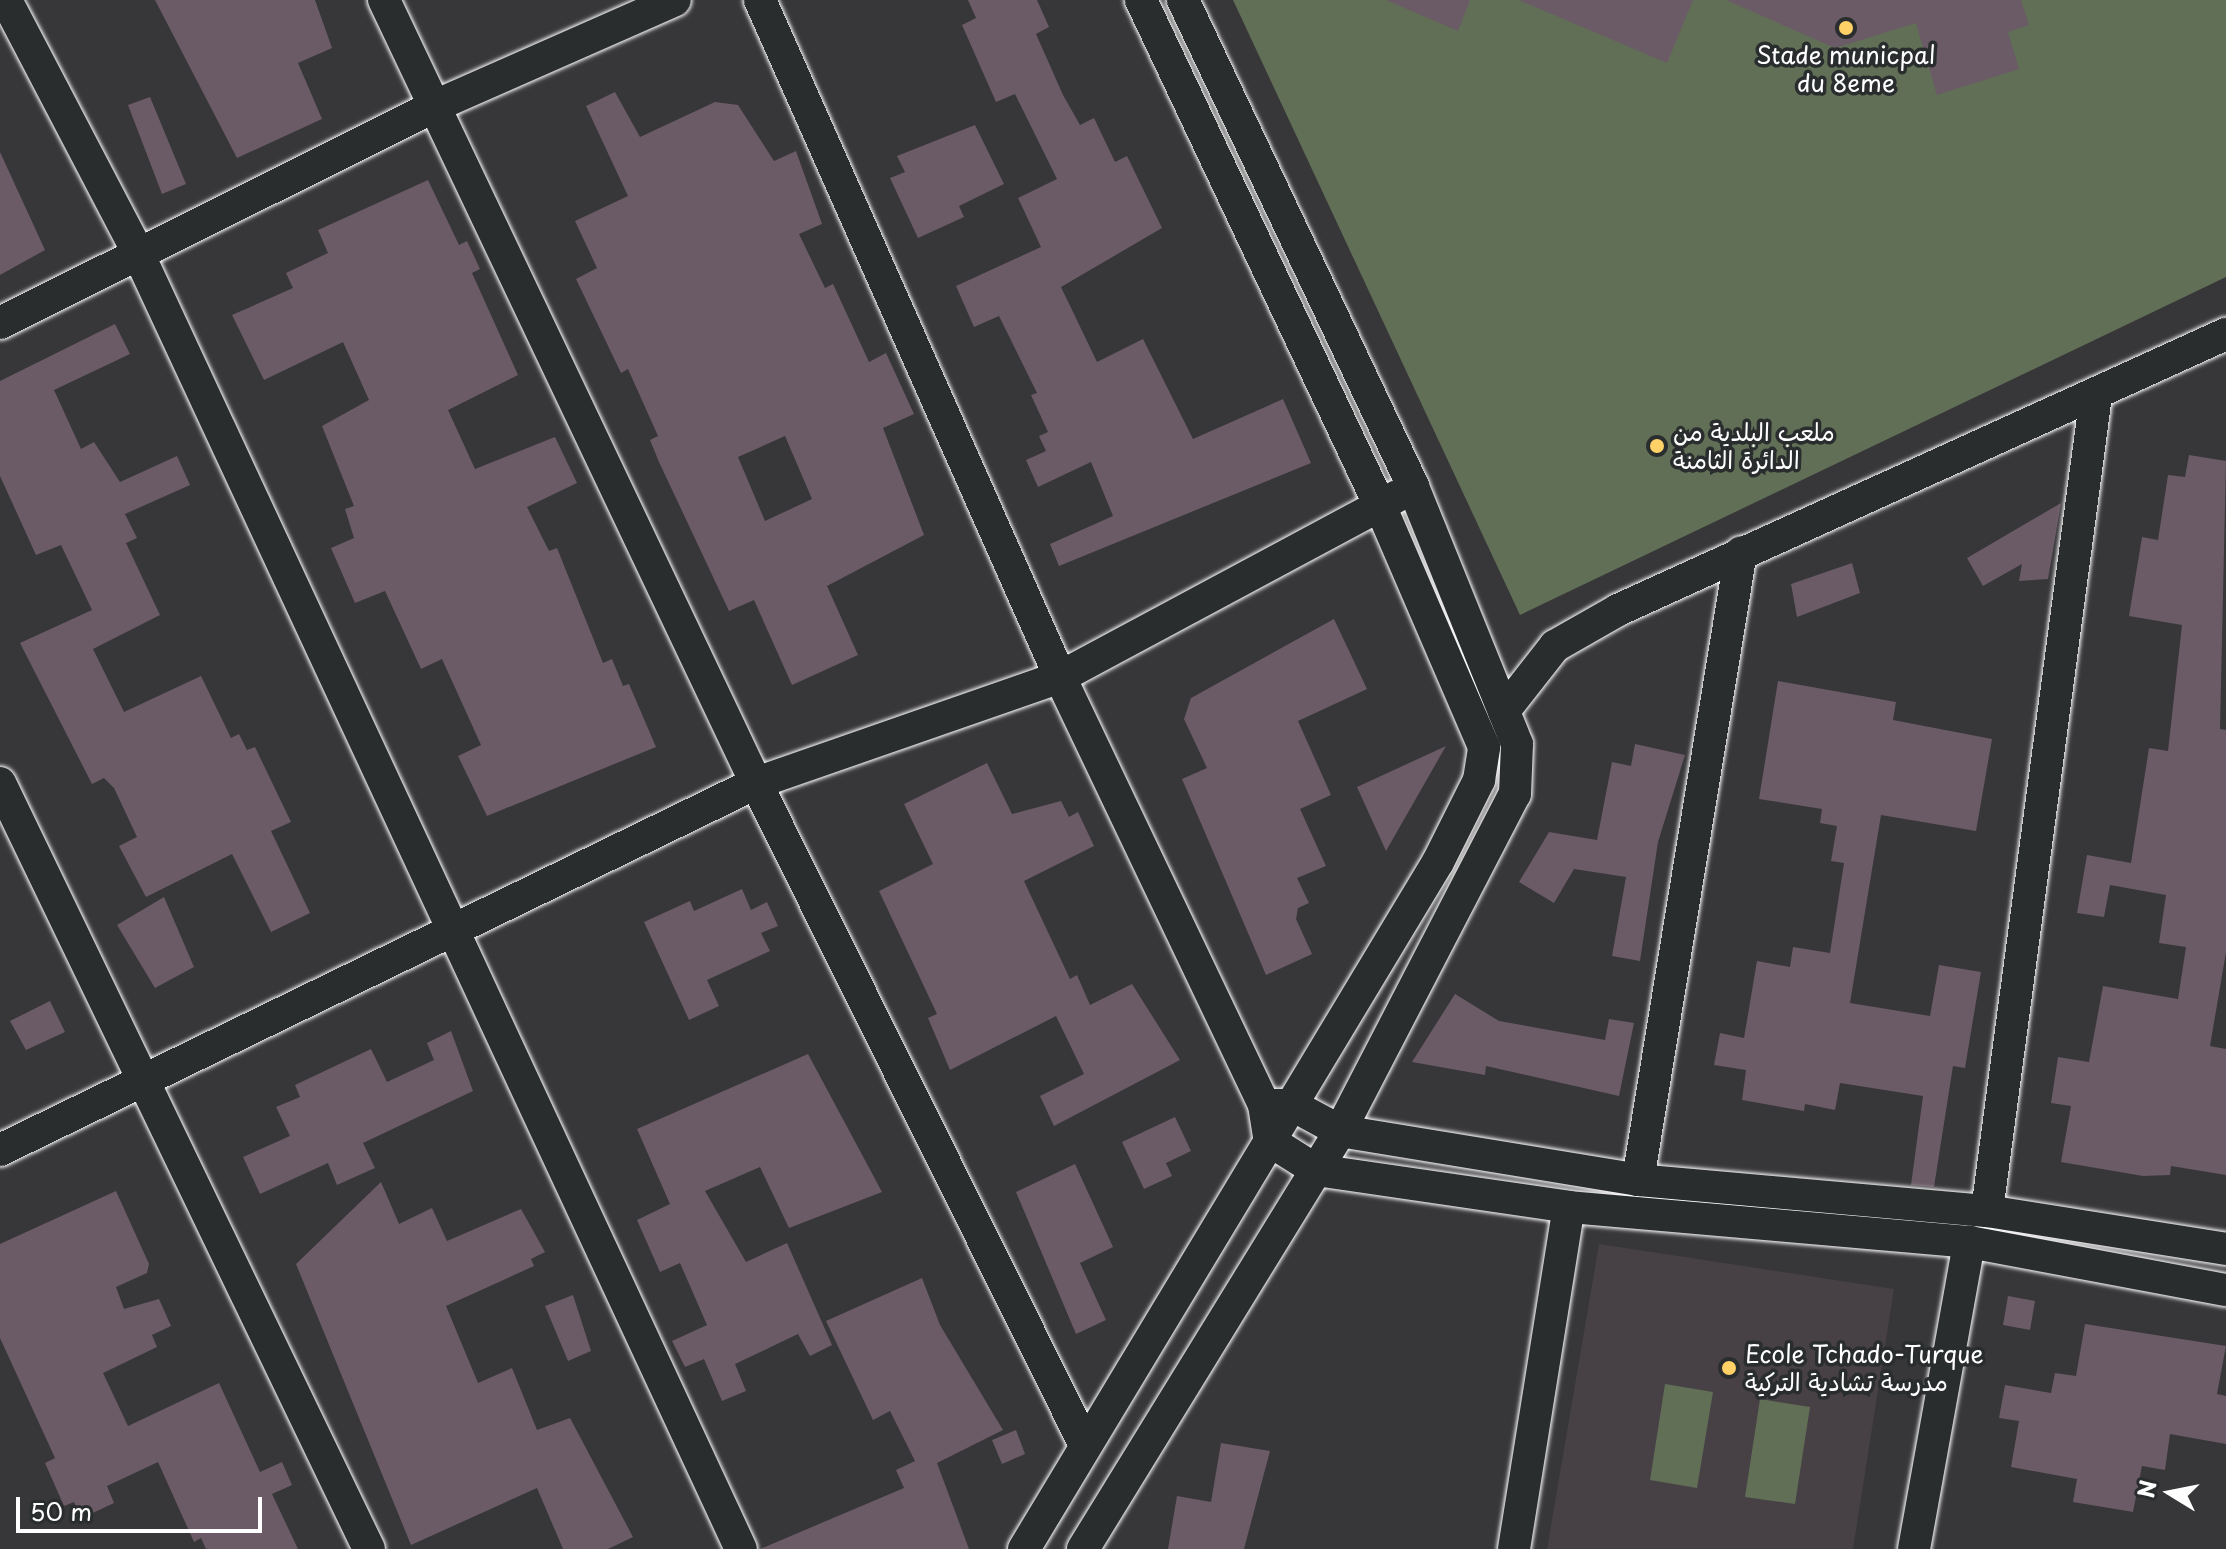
<!DOCTYPE html>
<html>
<head>
<meta charset="utf-8">
<style>
	body { margin:0 }
	#map { position:relative; width:2226px; height:1549px; overflow:hidden; background:#373639; font-family:"Playpen Sans","Playpen Sans Arabic",sans-serif }
	div>[style] { position:absolute }
	[style*='--x'] { left:calc(var(--x)*1px); top:calc(var(--y)*1px); width:calc(var(--w)*1px); rotate:calc(var(--a)*1deg) }
	.built>* { inset:0; background:#474146 }
	.green>* { inset:0; background:#616f56 }
	.building>* { inset:0; background:#6b5b66 }
	.roads { filter:drop-shadow(0 0 2px #fff) drop-shadow(0 0 2px #fff) }
	.minor>* { height:32px; margin:-16px; padding:0 16px; transform-origin:16px; border-radius:16px; background:#2a2d2e }
	.dots>* { width:22px; height:22px; translate:-50% -50%; box-sizing:border-box; border:4px solid #2a2d2e; border-radius:50% }
	span { translate:-50% -50%; white-space:nowrap; text-align:center; line-height:1.15; -webkit-text-stroke:7px #2a2d2e; paint-order:stroke }
	.poi-label { font-size:24px; color:#fff }
	.left { translate:0 -50%; text-align:left }
	.north { position:absolute; left:2130px; top:1453px; width:80px; height:80px; -webkit-text-stroke:6px #2a2d2e; paint-order:stroke; rotate:280deg; font-size:22px; font-weight:700; line-height:32px; text-align:center; color:#fff }
	.north::after { content:''; display:block; margin:auto; width:28px; height:36px; background:#fff; clip-path:polygon(50% 0,100% 100%,50% 72%,0 100%) }
	.scale { position:absolute; left:16px; top:1497px; width:246px; height:36px; box-sizing:border-box; border:4px solid #fff; border-top:0; padding-left:10px; font-size:24px; line-height:28px; white-space:nowrap; color:#fff; -webkit-text-stroke:6px #2a2d2e; paint-order:stroke }
</style>
</head>
<body>
<div id="map">
	<div class="built">
		<div style="clip-path:polygon(1599px 1244px,1894px 1289px,1853px 1549px,1547px 1549px)"></div>
	</div>
	<div class="green">
		<div style="clip-path:polygon(1233px 0,2226px 0,2226px 277px,1520px 615px)"></div>
		<div style="clip-path:polygon(1665px 1384px,1713px 1392px,1697px 1488px,1650px 1480px)"></div>
		<div style="clip-path:polygon(1760px 1399px,1810px 1407px,1795px 1504px,1745px 1497px)"></div>
	</div>
	<div class="building">
		<div style="clip-path:polygon(155px 0,315px 0,332px 48px,298px 63px,322px 119px,237px 158px)"></div>
		<div style="clip-path:polygon(968px 0,1037px 0,1049px 27px,1036px 34px,1063px 95px,1080px 125px,1094px 118px,1115px 162px,1127px 156px,1162px 228px,1061px 287px,1097px 362px,1143px 339px,1193px 439px,1283px 399px,1311px 463px,1059px 566px,1050px 544px,1113px 516px,1091px 462px,1038px 487px,1026px 460px,1046px 451px,1039px 436px,1048px 432px,1031px 395px,1037px 393px,999px 316px,974px 327px,956px 286px,1041px 247px,1018px 198px,1057px 179px,1015px 94px,996px 102px,962px 25px,976px 18px)"></div>
		<div style="clip-path:polygon(1386px 0,1470px 0,1458px 31px)"></div>
		<div style="clip-path:polygon(1519px 0,1693px 0,1667px 63px)"></div>
		<div style="clip-path:polygon(1726px 0,2021px 0,2029px 25px,2008px 32px,2019px 69px,1937px 95px,1916px 23px,1835px 48px)"></div>
		<div style="clip-path:polygon(evenodd,615px 92px,640px 137px,715px 102px,738px 105px,774px 161px,796px 151px,822px 224px,799px 234px,825px 288px,833px 284px,869px 362px,886px 353px,914px 414px,883px 428px,924px 535px,827px 586px,858px 655px,792px 685px,754px 600px,729px 611px,659px 462px,650px 440px,658px 436px,628px 369px,621px 373px,576px 279px,597px 268px,575px 221px,628px 196px,586px 106px,615px 92px,785px 436px,812px 499px,765px 521px,738px 457px,785px 436px)"></div>
		<div style="clip-path:polygon(150px 97px,186px 184px,162px 194px,128px 105px)"></div>
		<div style="clip-path:polygon(975px 125px,1004px 184px,959px 206px,964px 217px,918px 238px,890px 178px,905px 172px,897px 156px)"></div>
		<div style="clip-path:polygon(0 152px,45px 250px,0 275px)"></div>
		<div style="clip-path:polygon(428px 180px,459px 245px,467px 241px,480px 269px,472px 273px,518px 375px,448px 410px,475px 469px,555px 437px,577px 483px,527px 507px,549px 551px,557px 548px,603px 663px,612px 659px,623px 686px,629px 684px,656px 747px,487px 816px,458px 756px,481px 745px,442px 659px,421px 669px,385px 591px,355px 603px,331px 548px,354px 538px,345px 509px,354px 506px,322px 426px,369px 400px,343px 342px,264px 380px,232px 315px,293px 288px,286px 273px,328px 253px,318px 230px)"></div>
		<div style="clip-path:polygon(115px 324px,130px 354px,54px 390px,81px 449px,94px 442px,120px 482px,177px 456px,190px 485px,125px 514px,137px 538px,126px 543px,160px 615px,93px 649px,124px 712px,201px 676px,231px 738px,239px 734px,247px 750px,255px 747px,291px 822px,271px 831px,310px 913px,271px 932px,232px 854px,146px 897px,119px 846px,137px 837px,114px 788px,104px 778px,92px 784px,20px 643px,92px 610px,61px 545px,36px 555px,0 476px,0 381px)"></div>
		<div style="clip-path:polygon(2189px 455px,2226px 461px,2220px 729px,2226px 730px,2226px 952px,2210px 1046px,2226px 1049px,2226px 1175px,2171px 1166px,2170px 1175px,2143px 1176px,2061px 1162px,2071px 1106px,2051px 1103px,2058px 1057px,2089px 1062px,2103px 986px,2178px 999px,2186px 947px,2159px 943px,2166px 895px,2110px 885px,2104px 917px,2077px 913px,2087px 855px,2131px 863px,2149px 748px,2168px 751px,2182px 625px,2129px 616px,2142px 537px,2158px 540px,2168px 475px,2185px 477px)"></div>
		<div style="clip-path:polygon(2061px 503px,2048px 579px,2019px 581px,2022px 564px,1983px 586px,1967px 558px)"></div>
		<div style="clip-path:polygon(1852px 563px,1860px 593px,1797px 617px,1791px 584px)"></div>
		<div style="clip-path:polygon(1334px 619px,1367px 689px,1298px 721px,1331px 795px,1300px 809px,1326px 866px,1297px 878px,1309px 903px,1298px 908px,1296px 919px,1312px 954px,1266px 975px,1182px 779px,1207px 768px,1184px 719px,1191px 698px)"></div>
		<div style="clip-path:polygon(1778px 681px,1896px 702px,1893px 720px,1992px 739px,1976px 831px,1881px 815px,1850px 1003px,1930px 1016px,1939px 965px,1981px 972px,1965px 1068px,1953px 1066px,1934px 1187px,1911px 1185px,1923px 1096px,1840px 1083px,1835px 1110px,1805px 1104px,1804px 1111px,1742px 1100px,1746px 1070px,1714px 1065px,1720px 1033px,1744px 1038px,1757px 961px,1790px 967px,1793px 947px,1830px 953px,1844px 863px,1831px 861px,1837px 826px,1820px 823px,1822px 809px,1759px 799px)"></div>
		<div style="clip-path:polygon(1635px 744px,1685px 755px,1658px 842px,1640px 961px,1612px 956px,1626px 877px,1574px 869px,1554px 903px,1519px 882px,1549px 832px,1597px 840px,1612px 762px,1631px 766px)"></div>
		<div style="clip-path:polygon(1446px 746px,1386px 851px,1357px 787px)"></div>
		<div style="clip-path:polygon(987px 763px,1012px 814px,1061px 801px,1069px 817px,1078px 812px,1094px 846px,1024px 881px,1070px 979px,1077px 975px,1090px 1005px,1132px 984px,1180px 1060px,1054px 1126px,1040px 1096px,1084px 1074px,1056px 1016px,950px 1070px,928px 1018px,937px 1014px,879px 891px,933px 864px,904px 804px)"></div>
		<div style="clip-path:polygon(742px 889px,751px 910px,767px 902px,778px 926px,761px 933px,770px 951px,707px 980px,719px 1006px,689px 1020px,644px 922px,690px 901px,694px 911px)"></div>
		<div style="clip-path:polygon(164px 897px,194px 967px,155px 988px,117px 925px)"></div>
		<div style="clip-path:polygon(1455px 994px,1499px 1021px,1605px 1040px,1609px 1019px,1634px 1023px,1619px 1096px,1486px 1066px,1485px 1075px,1412px 1062px)"></div>
		<div style="clip-path:polygon(50px 1001px,65px 1032px,26px 1050px,10px 1021px)"></div>
		<div style="clip-path:polygon(451px 1031px,473px 1091px,363px 1143px,375px 1168px,337px 1185px,328px 1163px,260px 1194px,243px 1157px,290px 1136px,276px 1107px,300px 1097px,295px 1085px,371px 1049px,387px 1082px,434px 1060px,427px 1043px)"></div>
		<div style="clip-path:polygon(808px 1054px,882px 1192px,789px 1228px,760px 1167px,705px 1191px,746px 1262px,787px 1243px,832px 1345px,810px 1356px,798px 1334px,735px 1364px,746px 1391px,722px 1401px,704px 1359px,685px 1367px,672px 1341px,707px 1325px,680px 1263px,660px 1272px,637px 1220px,670px 1204px,637px 1129px)"></div>
		<div style="clip-path:polygon(1175px 1117px,1191px 1151px,1166px 1163px,1172px 1176px,1144px 1189px,1122px 1142px)"></div>
		<div style="clip-path:polygon(1075px 1164px,1113px 1247px,1080px 1263px,1106px 1320px,1076px 1334px,1016px 1192px)"></div>
		<div style="clip-path:polygon(381px 1182px,399px 1224px,432px 1208px,447px 1241px,521px 1209px,545px 1252px,531px 1259px,534px 1266px,446px 1306px,478px 1383px,512px 1368px,537px 1430px,570px 1418px,633px 1537px,608px 1549px,563px 1549px,537px 1488px,411px 1545px,296px 1264px)"></div>
		<div style="clip-path:polygon(116px 1191px,149px 1264px,147px 1273px,116px 1287px,124px 1309px,159px 1299px,171px 1326px,152px 1335px,157px 1347px,103px 1373px,128px 1426px,219px 1383px,260px 1472px,282px 1462px,292px 1485px,272px 1494px,298px 1549px,206px 1549px,201px 1538px,194px 1542px,158px 1462px,107px 1486px,114px 1503px,82px 1518px,74px 1502px,64px 1506px,45px 1463px,55px 1458px,0 1338px,0 1244px)"></div>
		<div style="clip-path:polygon(922px 1278px,940px 1325px,1003px 1430px,937px 1463px,969px 1549px,760px 1549px,904px 1488px,896px 1470px,915px 1461px,890px 1411px,873px 1420px,826px 1321px)"></div>
		<div style="clip-path:polygon(573px 1295px,591px 1351px,568px 1361px,545px 1306px)"></div>
		<div style="clip-path:polygon(2008px 1296px,2035px 1301px,2030px 1330px,2003px 1325px)"></div>
		<div style="clip-path:polygon(2085px 1324px,2226px 1346px,2217px 1394px,2226px 1396px,2226px 1444px,2170px 1434px,2165px 1470px,2142px 1466px,2133px 1512px,2073px 1502px,2077px 1479px,2011px 1467px,2019px 1421px,1999px 1418px,2005px 1385px,2051px 1393px,2055px 1373px,2076px 1376px)"></div>
		<div style="clip-path:polygon(1016px 1430px,1025px 1454px,1002px 1464px,992px 1440px)"></div>
		<div style="clip-path:polygon(1221px 1443px,1270px 1451px,1244px 1549px,1168px 1549px,1177px 1496px,1211px 1502px)"></div>
	</div>
	<div class="roads">
		<div class="minor">
			<div style="--x:6;--y:0;--w:285;--a:62.4"></div>
			<div style="--x:138;--y:253;--w:1429;--a:65.05"></div>
			<div style="--x:384;--y:0;--w:867;--a:64.59"></div>
			<div style="--x:756;--y:783;--w:739;--a:63.57"></div>
			<div style="--x:760;--y:0;--w:740;--a:66.1"></div>
			<div style="--x:1060;--y:677;--w:474;--a:64.5"></div>
			<div style="--x:1264;--y:1105;--w:36;--a:81"></div>
			<div style="--x:1270;--y:1141;--w:54;--a:32.2"></div>
			<div style="--x:1316;--y:1170;--w:256;--a:8.3"></div>
			<div style="--x:1569;--y:1207;--w:402;--a:5"></div>
			<div style="--x:1969;--y:1242;--w:261;--a:10.6"></div>
			<div style="--x:0;--y:323;--w:486;--a:-26.5"></div>
			<div style="--x:435;--y:106;--w:262;--a:-23.8"></div>
			<div style="--x:1504;--y:711;--w:83;--a:-51.9"></div>
			<div style="--x:1555;--y:646;--w:73;--a:-29.7"></div>
			<div style="--x:1618;--y:610;--w:668;--a:-24.42"></div>
			<div style="--x:0;--y:783;--w:850;--a:64.28"></div>
			<div style="--x:1271;--y:1105;--w:21;--a:0"></div>
			<div style="--x:1292;--y:1105;--w:55;--a:28.4"></div>
			<div style="--x:1340;--y:1131;--w:302;--a:9.3"></div>
			<div style="--x:1638;--y:1180;--w:350;--a:5.1"></div>
			<div style="--x:1987;--y:1211;--w:242;--a:9"></div>
			<div style="--x:0;--y:1150;--w:840;--a:-25.89"></div>
			<div style="--x:756;--y:783;--w:322;--a:-19.2"></div>
			<div style="--x:1060;--y:677;--w:383;--a:-28.2"></div>
			<div style="--x:1638;--y:1180;--w:636;--a:-80.69"></div>
			<div style="--x:1987;--y:1211;--w:823;--a:-82.39"></div>
			<div style="--x:1024;--y:1549;--w:802;--a:-58.93"></div>
			<div style="--x:1438;--y:862;--w:92;--a:-63.4"></div>
			<div style="--x:1479;--y:780;--w:33;--a:-81"></div>
			<div style="--x:1484;--y:747;--w:262;--a:-113.3"></div>
			<div style="--x:1380;--y:506;--w:560;--a:-115.28"></div>
			<div style="--x:1083;--y:1549;--w:491;--a:-58.4"></div>
			<div style="--x:1340;--y:1131;--w:380;--a:-62.6"></div>
			<div style="--x:1515;--y:794;--w:50;--a:-87.7"></div>
			<div style="--x:1517;--y:744;--w:278;--a:-112"></div>
			<div style="--x:1413;--y:486;--w:538;--a:-115.33"></div>
			<div style="--x:1514;--y:1549;--w:346;--a:-80.9"></div>
			<div style="--x:1914;--y:1549;--w:312;--a:-79.8"></div>
		</div>
	</div>
	<div class="dots">
		<div style="left:1846px;top:28px;background:#ffd166"></div>
		<div style="left:1657px;top:446px;background:#ffd166"></div>
		<div style="left:1729px;top:1368px;background:#ffd166"></div>
	</div>
	<div class="poi-label">
		<span style="left:1846px;top:69px">Stade municpal<br>du 8eme</span>
		<span class="left" style="left:1673px;top:446px">ملعب البلدية من<br>الدائرة الثامنة</span>
		<span class="left" style="left:1745px;top:1368px">Ecole Tchado-Turque<br>مدرسة تشادية التركية</span>
	</div>
	<div class="north">N</div>
	<div class="scale">50 m</div>
</div>
</body>
</html>
